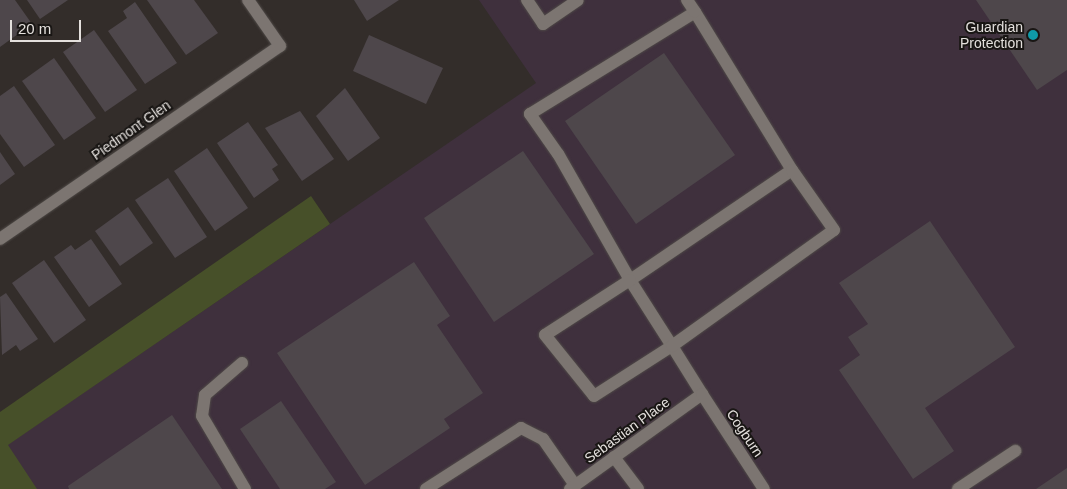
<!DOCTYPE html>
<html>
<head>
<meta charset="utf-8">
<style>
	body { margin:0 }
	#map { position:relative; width:1067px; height:489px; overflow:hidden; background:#332d2a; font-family:Helvetica,sans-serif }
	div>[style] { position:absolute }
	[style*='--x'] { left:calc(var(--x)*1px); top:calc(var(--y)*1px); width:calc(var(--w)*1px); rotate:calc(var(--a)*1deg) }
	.commercial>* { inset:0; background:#3f303d }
	.green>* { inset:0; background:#475029 }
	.building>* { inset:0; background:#4e474b }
	.roads { filter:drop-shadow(0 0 1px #4f4a47) drop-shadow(0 0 1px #4f4a47) }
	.lane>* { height:12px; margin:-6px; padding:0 6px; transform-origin:6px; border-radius:6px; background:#7c7571 }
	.street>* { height:12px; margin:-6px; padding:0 6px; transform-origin:6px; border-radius:6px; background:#7c7571 }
	.dots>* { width:14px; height:14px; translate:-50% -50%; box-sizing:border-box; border:2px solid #191614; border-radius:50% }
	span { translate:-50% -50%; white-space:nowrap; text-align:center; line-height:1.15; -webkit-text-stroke:4px #191614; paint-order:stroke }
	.poi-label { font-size:14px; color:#e4e0dd }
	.right { translate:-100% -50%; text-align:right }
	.street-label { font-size:14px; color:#e4e0dd }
	.scale { position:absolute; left:10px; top:20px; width:71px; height:22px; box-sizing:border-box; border:2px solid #e4e0dd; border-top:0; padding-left:6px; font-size:15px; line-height:18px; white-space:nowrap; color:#e4e0dd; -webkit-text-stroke:4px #191614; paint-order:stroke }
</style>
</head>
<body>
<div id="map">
	<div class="commercial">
		<div style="clip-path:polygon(479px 0,1067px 0,1067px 489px,0 489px,0 450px,536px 83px)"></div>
	</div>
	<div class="green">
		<div style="clip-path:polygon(311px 196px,330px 224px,8px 445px,37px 489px,0 489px,0 412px)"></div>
	</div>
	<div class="building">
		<div style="clip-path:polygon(0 0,15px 0,32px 24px,0 47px)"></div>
		<div style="clip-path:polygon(27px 0,68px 0,40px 19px)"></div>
		<div style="clip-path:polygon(147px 0,194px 0,218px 33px,186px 55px)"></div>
		<div style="clip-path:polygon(354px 0,399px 0,367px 21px)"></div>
		<div style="clip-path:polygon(976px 0,1067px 0,1067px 70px,1037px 90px)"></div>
		<div style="clip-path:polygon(135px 2px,177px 63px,145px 84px,108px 31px,127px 18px,123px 11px)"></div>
		<div style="clip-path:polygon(94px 30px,137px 90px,105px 112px,63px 52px)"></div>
		<div style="clip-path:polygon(369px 35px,443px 68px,426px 104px,353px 71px)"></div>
		<div style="clip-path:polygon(664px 53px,735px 155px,636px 224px,565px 121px)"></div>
		<div style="clip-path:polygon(54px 58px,96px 118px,64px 140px,22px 81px)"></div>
		<div style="clip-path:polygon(14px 86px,55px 145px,24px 167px,0 134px,0 96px)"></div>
		<div style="clip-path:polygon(345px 88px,380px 138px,348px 161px,316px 116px)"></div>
		<div style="clip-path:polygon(300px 111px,334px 159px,302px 181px,265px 128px)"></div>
		<div style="clip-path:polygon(248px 122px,278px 165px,272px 169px,279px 180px,254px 198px,217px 143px)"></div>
		<div style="clip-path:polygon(207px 148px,248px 208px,215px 231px,174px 171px)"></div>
		<div style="clip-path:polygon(523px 151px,594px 254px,494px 322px,424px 218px)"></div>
		<div style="clip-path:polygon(0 152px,15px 174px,0 185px)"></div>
		<div style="clip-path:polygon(168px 178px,207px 237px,175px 258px,135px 200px)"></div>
		<div style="clip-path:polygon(128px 207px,153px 243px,120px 266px,95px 231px)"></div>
		<div style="clip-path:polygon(930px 221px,1015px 347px,925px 408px,954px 451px,913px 479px,839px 370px,860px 355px,848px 337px,868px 324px,839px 283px)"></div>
		<div style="clip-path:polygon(91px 239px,122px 284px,89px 307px,54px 257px,71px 245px,75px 250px)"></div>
		<div style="clip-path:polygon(44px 260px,86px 320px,54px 343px,12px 283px)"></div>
		<div style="clip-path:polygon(414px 262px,450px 316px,437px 325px,483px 393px,444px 419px,450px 428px,365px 485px,277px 353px)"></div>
		<div style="clip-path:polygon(6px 293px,38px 339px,20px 351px,16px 345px,2px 355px,0 297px)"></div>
		<div style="clip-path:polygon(281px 401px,336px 482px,325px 489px,280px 489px,240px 429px)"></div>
		<div style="clip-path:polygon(172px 415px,222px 489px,69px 489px,68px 486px)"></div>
		<div style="clip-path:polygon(1067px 468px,1067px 489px,1036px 489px)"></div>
	</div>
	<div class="roads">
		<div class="lane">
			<div style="--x:527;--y:0;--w:29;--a:56"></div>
			<div style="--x:543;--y:24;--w:42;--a:-34.4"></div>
			<div style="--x:242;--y:363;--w:49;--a:139.1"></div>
			<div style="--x:205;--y:395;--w:21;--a:98"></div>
			<div style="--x:202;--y:416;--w:85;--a:59.5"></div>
			<div style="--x:702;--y:394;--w:57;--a:-122"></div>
			<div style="--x:672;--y:346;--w:78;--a:-122.5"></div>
			<div style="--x:630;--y:280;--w:145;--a:-119.7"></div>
			<div style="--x:558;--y:154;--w:49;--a:-125"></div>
			<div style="--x:530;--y:114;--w:194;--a:-31.7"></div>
			<div style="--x:695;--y:12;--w:185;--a:58.5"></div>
			<div style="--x:792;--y:170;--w:196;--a:145.8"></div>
			<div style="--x:630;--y:280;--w:101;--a:147.1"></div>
			<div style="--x:545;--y:335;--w:78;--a:51.2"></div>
			<div style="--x:594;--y:396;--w:93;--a:-32.7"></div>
			<div style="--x:672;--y:346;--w:199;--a:-35.6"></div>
			<div style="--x:834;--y:230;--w:73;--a:-125"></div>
			<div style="--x:614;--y:457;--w:40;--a:53"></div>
			<div style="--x:426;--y:489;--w:113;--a:-32.7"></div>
			<div style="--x:521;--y:428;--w:25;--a:27"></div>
			<div style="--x:543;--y:439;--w:56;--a:55.2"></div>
			<div style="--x:958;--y:489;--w:69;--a:-33.7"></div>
		</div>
		<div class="street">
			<div style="--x:687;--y:0;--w:14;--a:56"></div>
			<div style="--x:0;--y:239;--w:340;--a:-34.6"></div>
			<div style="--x:280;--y:46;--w:56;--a:-124.8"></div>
			<div style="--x:570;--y:489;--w:163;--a:-35.7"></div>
			<div style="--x:702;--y:394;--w:113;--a:56.9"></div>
		</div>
	</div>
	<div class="dots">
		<div style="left:1033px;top:35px;background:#0f9aa8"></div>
	</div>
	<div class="poi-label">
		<span class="right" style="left:1023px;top:35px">Guardian<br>Protection</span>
	</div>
	<div class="street-label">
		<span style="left:131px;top:130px;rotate:-35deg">Piedmont Glen</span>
		<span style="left:627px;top:430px;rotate:-36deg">Sebastian Place</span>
		<span style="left:745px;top:433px;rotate:56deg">Cogburn</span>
	</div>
	<div class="scale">20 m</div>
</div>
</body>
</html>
